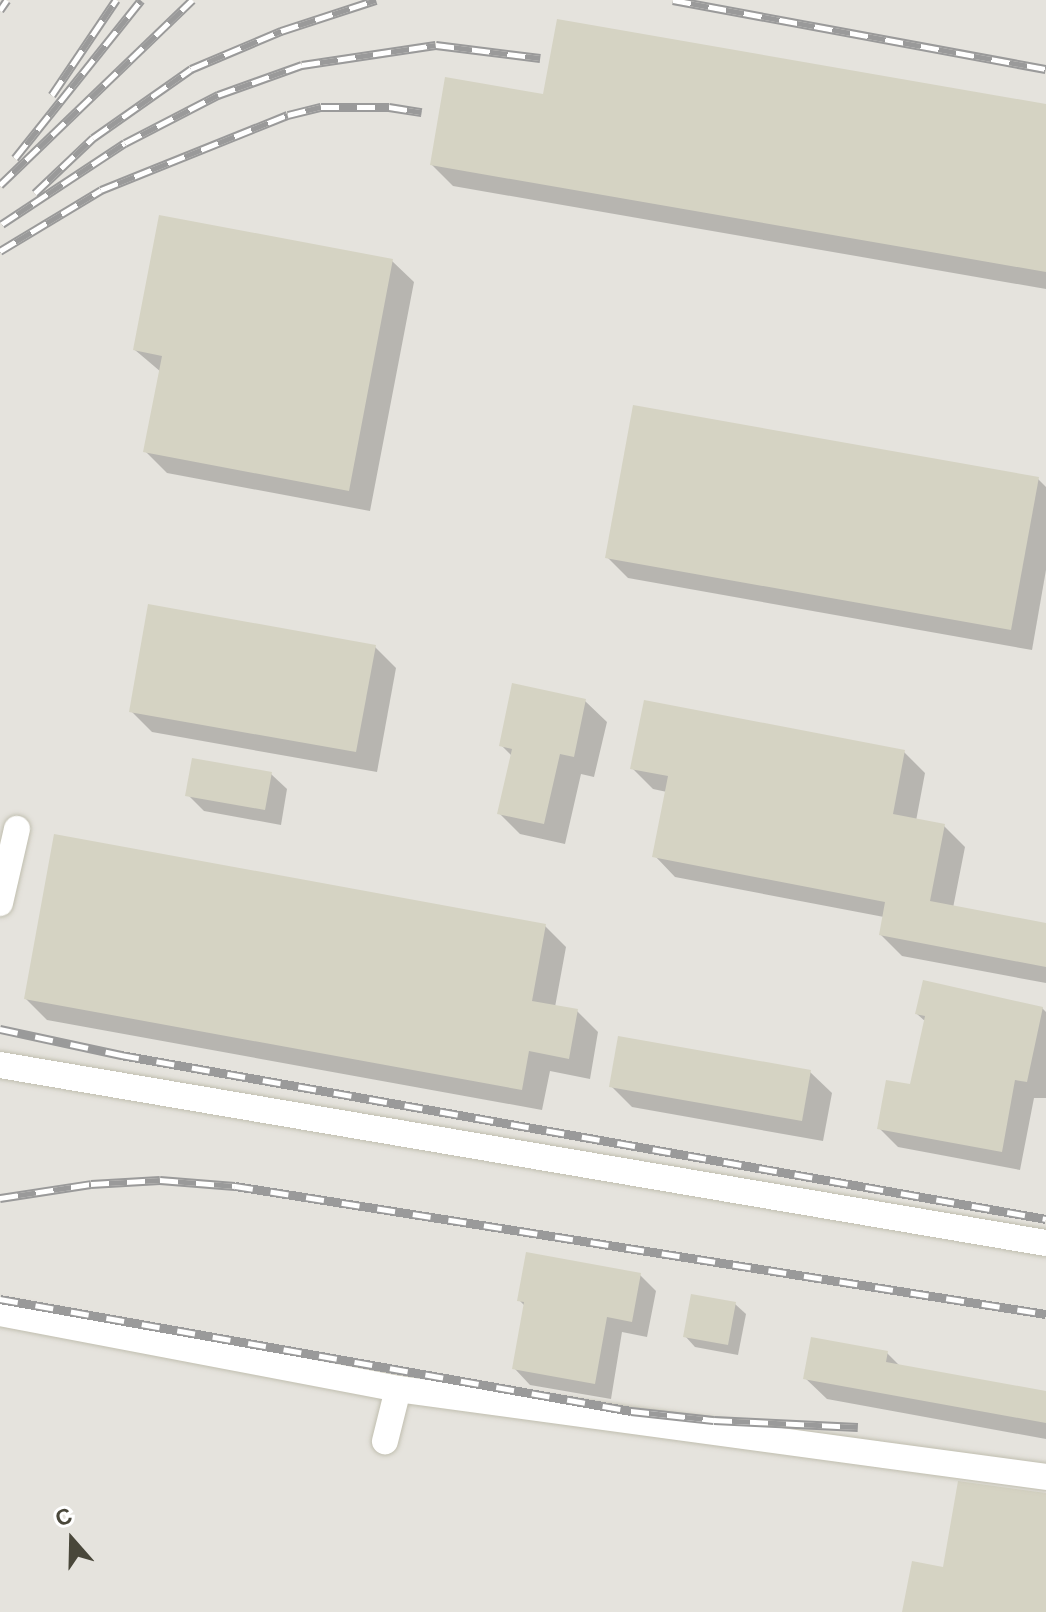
<!DOCTYPE html>
<html>
<head>
<meta charset="utf-8">
<style>
	body { margin:0 }
	#map { position:relative; width:1046px; height:1612px; overflow:hidden; background:#f5f4ec; font-family:Arial,sans-serif }
	div>[style] { position:absolute }
	[style*='--x'] { left:calc(var(--x)*1px); top:calc(var(--y)*1px); width:calc(var(--w)*1px); rotate:calc(var(--a)*1deg) }
	.industrial>* { inset:0; background:#e5e3dd }
	.shadow>* { inset:0; background:#0003 }
	.building>* { inset:0; background:#d5d3c3 }
	.roads { filter:drop-shadow(0 0 2px #c0beaf) drop-shadow(0 0 2px #c0beaf) }
	.minor>* { height:26px; margin:-13px; padding:0 13px; transform-origin:13px; border-radius:13px; background:#fff }
	.rail>* { height:9px; margin-top:-4.5px; transform-origin:0; background:repeating-linear-gradient(90deg,#fff 0 18px,#9a9a9a 0 36px); box-sizing:border-box; border-block:2px solid #9a9a9a }
	span { translate:-50% -50%; white-space:nowrap; text-align:center; line-height:1.15; -webkit-text-stroke:7px #fff; paint-order:stroke }
	.north { position:absolute; left:32px; top:1500px; width:80px; height:80px; -webkit-text-stroke:6px #fff; paint-order:stroke; rotate:340deg; font-size:22px; font-weight:700; line-height:32px; text-align:center; color:#49473a }
	.north::after { content:''; display:block; margin:auto; width:28px; height:36px; background:#49473a; clip-path:polygon(50% 0,100% 100%,50% 72%,0 100%) }
</style>
</head>
<body>
<div id="map">
	<div class="industrial">
		<div style="clip-path:polygon(0 0,1046px 0,1046px 1612px,0 1612px)"></div>
	</div>
	<div class="shadow">
		<div style="clip-path:polygon(545px 96px,1046px 106px,1046px 289px,453px 186px,432px 165px)"></div>
		<div style="clip-path:polygon(392px 261px,414px 282px,370px 511px,167px 473px,145px 451px,161px 372px,135px 350px)"></div>
		<div style="clip-path:polygon(1038px 479px,1046px 487px,1046px 570px,1032px 650px,628px 578px,607px 557px)"></div>
		<div style="clip-path:polygon(375px 647px,396px 668px,377px 772px,152px 732px,131px 711px)"></div>
		<div style="clip-path:polygon(585px 701px,607px 722px,594px 777px,581px 774px,565px 844px,520px 834px,499px 813px,512px 756px,501px 745px)"></div>
		<div style="clip-path:polygon(904px 752px,925px 773px,916px 821px,944px 826px,965px 847px,953px 908px,1046px 925px,1046px 983px,902px 956px,881px 935px,884px 917px,675px 877px,655px 856px,667px 792px,653px 789px,632px 768px)"></div>
		<div style="clip-path:polygon(271px 774px,287px 789px,281px 825px,204px 811px,188px 795px)"></div>
		<div style="clip-path:polygon(545px 926px,566px 947px,555px 1007px,577px 1011px,598px 1032px,590px 1079px,550px 1071px,542px 1110px,47px 1020px,26px 999px)"></div>
		<div style="clip-path:polygon(1042px 1008px,1046px 1012px,1046px 1098px,1034px 1098px,1020px 1170px,898px 1147px,879px 1128px,911px 1087px,926px 1022px,917px 1014px)"></div>
		<div style="clip-path:polygon(810px 1072px,832px 1093px,823px 1141px,632px 1107px,611px 1086px)"></div>
		<div style="clip-path:polygon(640px 1275px,656px 1291px,647px 1337px,622px 1332px,611px 1399px,530px 1385px,515px 1369px,526px 1307px,519px 1300px)"></div>
		<div style="clip-path:polygon(735px 1304px,746px 1314px,738px 1355px,695px 1347px,685px 1336px)"></div>
		<div style="clip-path:polygon(887px 1353px,901px 1367px,1046px 1394px,1046px 1439px,827px 1399px,805px 1378px)"></div>
	</div>
	<div class="building">
		<div style="clip-path:polygon(557px 19px,1046px 104px,1046px 272px,430px 165px,445px 77px,543px 94px)"></div>
		<div style="clip-path:polygon(159px 215px,393px 259px,349px 491px,143px 452px,162px 356px,133px 350px)"></div>
		<div style="clip-path:polygon(633px 405px,1039px 477px,1011px 630px,605px 558px)"></div>
		<div style="clip-path:polygon(148px 604px,376px 645px,356px 752px,129px 712px)"></div>
		<div style="clip-path:polygon(512px 683px,586px 699px,574px 757px,560px 754px,544px 824px,497px 814px,512px 749px,499px 746px)"></div>
		<div style="clip-path:polygon(644px 700px,905px 750px,893px 814px,945px 824px,930px 901px,1046px 923px,1046px 967px,879px 935px,885px 902px,652px 857px,668px 776px,630px 769px)"></div>
		<div style="clip-path:polygon(192px 758px,272px 772px,265px 810px,185px 796px)"></div>
		<div style="clip-path:polygon(54px 834px,546px 924px,532px 1001px,578px 1009px,569px 1059px,529px 1051px,522px 1090px,24px 999px)"></div>
		<div style="clip-path:polygon(923px 980px,1043px 1007px,1027px 1082px,1015px 1080px,1002px 1152px,877px 1129px,886px 1080px,910px 1084px,925px 1016px,915px 1014px)"></div>
		<div style="clip-path:polygon(618px 1036px,811px 1070px,802px 1121px,609px 1087px)"></div>
		<div style="clip-path:polygon(526px 1252px,641px 1273px,632px 1322px,607px 1317px,595px 1384px,512px 1369px,524px 1302px,517px 1301px)"></div>
		<div style="clip-path:polygon(691px 1294px,736px 1302px,728px 1345px,683px 1337px)"></div>
		<div style="clip-path:polygon(811px 1337px,888px 1351px,886px 1362px,1046px 1391px,1046px 1423px,803px 1379px)"></div>
		<div style="clip-path:polygon(958px 1481px,1046px 1493px,1046px 1612px,902px 1612px,912px 1561px,943px 1567px)"></div>
	</div>
	<div class="roads">
		<div class="minor">
			<div style="--x:0;--y:903;--w:76;--a:-77.1"></div>
			<div style="--x:0;--y:1065;--w:1061;--a:9.66"></div>
			<div style="--x:0;--y:1313;--w:405;--a:10.8"></div>
			<div style="--x:398;--y:1389;--w:54;--a:104"></div>
			<div style="--x:398;--y:1389;--w:654;--a:7.73"></div>
		</div>
	</div>
	<div class="rail">
		<div style="--x:673;--y:0;--w:379;--a:10.5"></div>
		<div style="--x:0;--y:10;--w:12;--a:-55"></div>
		<div style="--x:52;--y:95;--w:115;--a:-56"></div>
		<div style="--x:15;--y:158;--w:202;--a:-51.4"></div>
		<div style="--x:0;--y:185;--w:267;--a:-43.9"></div>
		<div style="--x:35;--y:193;--w:80;--a:-43.5"></div>
		<div style="--x:93;--y:138;--w:120;--a:-35.1"></div>
		<div style="--x:191;--y:69;--w:98;--a:-22.9"></div>
		<div style="--x:281;--y:31;--w:100;--a:-18.1"></div>
		<div style="--x:2;--y:224;--w:147;--a:-33.4"></div>
		<div style="--x:125;--y:143;--w:105;--a:-27.3"></div>
		<div style="--x:218;--y:95;--w:89;--a:-19.7"></div>
		<div style="--x:302;--y:65;--w:135;--a:-8.5"></div>
		<div style="--x:436;--y:45;--w:105;--a:7.1"></div>
		<div style="--x:0;--y:251;--w:118;--a:-31.1"></div>
		<div style="--x:101;--y:190;--w:201;--a:-21.9"></div>
		<div style="--x:288;--y:115;--w:34;--a:-14"></div>
		<div style="--x:321;--y:107;--w:68;--a:0"></div>
		<div style="--x:389;--y:107;--w:33;--a:9"></div>
		<div style="--x:0;--y:1029;--w:124;--a:12.1"></div>
		<div style="--x:121;--y:1055;--w:939;--a:10.05"></div>
		<div style="--x:0;--y:1198;--w:92;--a:-8.7"></div>
		<div style="--x:91;--y:1184;--w:69;--a:-3.3"></div>
		<div style="--x:160;--y:1180;--w:75;--a:4.6"></div>
		<div style="--x:235;--y:1186;--w:821;--a:8.97"></div>
		<div style="--x:0;--y:1299;--w:641;--a:10.06"></div>
		<div style="--x:631;--y:1411;--w:83;--a:6.2"></div>
		<div style="--x:714;--y:1420;--w:144;--a:2.8"></div>
	</div>
	<div class="north">С</div>
</div>
</body>
</html>
